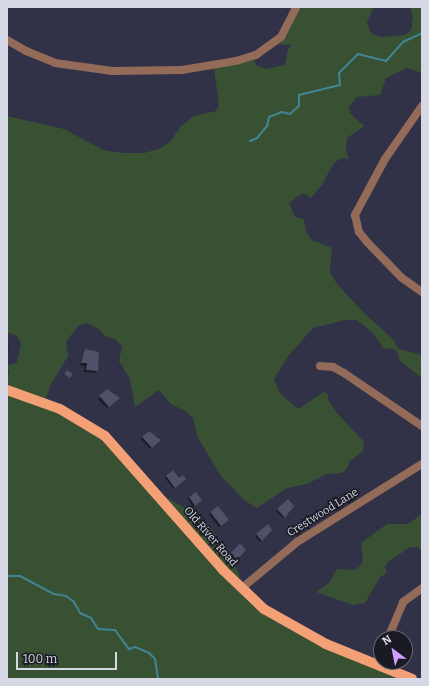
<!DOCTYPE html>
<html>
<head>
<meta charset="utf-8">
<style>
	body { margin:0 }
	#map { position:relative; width:429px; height:686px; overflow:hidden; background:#313147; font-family:Bitter,serif }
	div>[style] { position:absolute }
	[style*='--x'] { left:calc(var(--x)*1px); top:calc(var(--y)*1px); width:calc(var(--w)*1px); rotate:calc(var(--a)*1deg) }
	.green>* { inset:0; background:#395133 }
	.shadow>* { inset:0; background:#0007 }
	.stream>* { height:2px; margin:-1px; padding:0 1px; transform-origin:1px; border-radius:1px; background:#3f8594 }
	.building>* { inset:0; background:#505068 }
	.minor>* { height:8px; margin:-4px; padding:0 4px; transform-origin:4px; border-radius:4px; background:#946b58 }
	.major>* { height:10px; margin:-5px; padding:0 5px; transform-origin:5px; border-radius:5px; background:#f4a077 }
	span { translate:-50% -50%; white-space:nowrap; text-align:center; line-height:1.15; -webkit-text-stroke:3px #1a1a24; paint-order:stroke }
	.street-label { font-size:11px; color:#d7d8e6 }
	.frame { position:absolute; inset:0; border:8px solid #d7d8e6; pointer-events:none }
	.north { position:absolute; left:373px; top:630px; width:40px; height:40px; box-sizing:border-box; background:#1a1a24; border:1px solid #666672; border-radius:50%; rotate:328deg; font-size:11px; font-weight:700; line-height:16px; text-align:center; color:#d7d8e6 }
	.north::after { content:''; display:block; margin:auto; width:14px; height:18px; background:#cf9dff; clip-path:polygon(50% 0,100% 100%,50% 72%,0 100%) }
	.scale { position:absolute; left:16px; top:652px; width:101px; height:18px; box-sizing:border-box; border:2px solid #d7d8e6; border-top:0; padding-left:5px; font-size:12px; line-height:14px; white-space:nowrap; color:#d7d8e6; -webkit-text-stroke:3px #1a1a24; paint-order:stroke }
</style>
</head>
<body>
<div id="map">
	<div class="green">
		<div style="clip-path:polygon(296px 7px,374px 7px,367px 22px,371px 33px,380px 37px,405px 35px,411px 30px,413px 17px,410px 7px,422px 7px,422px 73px,407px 68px,386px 78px,380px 95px,357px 97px,349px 107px,350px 113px,364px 126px,347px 138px,346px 151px,349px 159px,341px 158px,333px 164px,322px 185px,311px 198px,303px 193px,289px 203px,295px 217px,304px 219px,306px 232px,312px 240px,332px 248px,330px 272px,337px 284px,365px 314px,392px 338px,399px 349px,422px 355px,422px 378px,400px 361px,397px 351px,391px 348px,384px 349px,374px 334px,357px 320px,345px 320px,313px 328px,289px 355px,274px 379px,280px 393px,298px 409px,324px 392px,328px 394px,328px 400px,336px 412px,364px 442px,363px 451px,349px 462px,348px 467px,342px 473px,327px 474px,307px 484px,287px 488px,257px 508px,244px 500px,221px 476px,197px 436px,193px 418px,185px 411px,171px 404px,159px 390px,135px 407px,130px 379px,119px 361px,122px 346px,115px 339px,105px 336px,99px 329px,86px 323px,78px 326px,66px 342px,68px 356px,50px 386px,45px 402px,93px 428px,164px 496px,192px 512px,209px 525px,238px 571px,240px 577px,235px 583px,257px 605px,407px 679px,7px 679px,7px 382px,9px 372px,7px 365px,17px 363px,21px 344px,17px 336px,7px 332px,7px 116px,64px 129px,103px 150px,123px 153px,144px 153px,159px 149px,170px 142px,181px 126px,194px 116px,216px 111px,219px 105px,214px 68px,253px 58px,256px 65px,266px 69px,285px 65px,288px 49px,292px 45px,274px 44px)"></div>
		<div style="clip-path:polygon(422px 514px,422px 552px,418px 547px,410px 547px,388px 562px,385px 567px,387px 573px,380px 577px,365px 603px,353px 605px,316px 592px,329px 583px,337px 569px,355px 570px,360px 566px,363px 560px,361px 543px,387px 524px,408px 524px)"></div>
	</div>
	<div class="shadow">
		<div style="clip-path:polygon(7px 347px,9px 348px,7px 355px)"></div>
		<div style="clip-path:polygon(85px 350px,97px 370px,95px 373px,84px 372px,85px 366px,80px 365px)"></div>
		<div style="clip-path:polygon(107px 390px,118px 398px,107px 408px,98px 399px)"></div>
		<div style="clip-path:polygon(149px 432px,154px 439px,157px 436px,160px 440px,150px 449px,141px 439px)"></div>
		<div style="clip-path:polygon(173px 471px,179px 479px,185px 479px,173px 488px,165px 478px)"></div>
		<div style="clip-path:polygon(196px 493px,200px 502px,193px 507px,188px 499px)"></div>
		<div style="clip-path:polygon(288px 501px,290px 512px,283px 518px,276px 511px)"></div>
		<div style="clip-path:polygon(218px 507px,226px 521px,219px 527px,209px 514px)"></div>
		<div style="clip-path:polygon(268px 525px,271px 530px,260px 542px,255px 536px)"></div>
		<div style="clip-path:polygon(240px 544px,245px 550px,235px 561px,231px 555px)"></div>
	</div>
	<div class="stream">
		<div style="--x:250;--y:141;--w:8;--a:-23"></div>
		<div style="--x:257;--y:138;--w:16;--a:-50"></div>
		<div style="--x:267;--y:126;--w:9;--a:-77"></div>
		<div style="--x:269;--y:117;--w:14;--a:-21"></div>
		<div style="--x:282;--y:112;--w:8;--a:14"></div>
		<div style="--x:290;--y:114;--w:12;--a:-42"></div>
		<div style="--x:299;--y:106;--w:11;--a:-90"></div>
		<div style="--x:299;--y:95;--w:42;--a:-13.7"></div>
		<div style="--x:340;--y:85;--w:12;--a:-95"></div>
		<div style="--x:339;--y:73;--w:27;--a:-45"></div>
		<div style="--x:358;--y:54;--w:29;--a:14"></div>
		<div style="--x:386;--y:61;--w:25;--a:-48"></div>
		<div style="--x:403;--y:42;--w:21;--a:-25"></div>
		<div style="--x:7;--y:576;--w:13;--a:0"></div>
		<div style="--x:20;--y:576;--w:38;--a:28"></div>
		<div style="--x:54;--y:594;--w:12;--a:9"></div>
		<div style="--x:66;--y:596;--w:10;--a:37"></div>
		<div style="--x:74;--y:602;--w:13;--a:61"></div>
		<div style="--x:80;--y:613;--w:12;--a:24"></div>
		<div style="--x:91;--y:618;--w:13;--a:58"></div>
		<div style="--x:98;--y:629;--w:17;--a:3"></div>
		<div style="--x:115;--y:630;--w:24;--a:54"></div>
		<div style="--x:129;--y:649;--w:6;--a:-18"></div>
		<div style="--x:135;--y:647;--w:15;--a:23"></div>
		<div style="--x:149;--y:653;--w:8;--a:45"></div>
		<div style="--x:155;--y:659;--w:20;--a:81"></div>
	</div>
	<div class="building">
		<div style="clip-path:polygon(85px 349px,99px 352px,98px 371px,86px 370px,87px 363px,81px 363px)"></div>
		<div style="clip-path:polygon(67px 370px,73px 374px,70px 378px,64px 374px)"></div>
		<div style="clip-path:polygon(107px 389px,120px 398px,109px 407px,99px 396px)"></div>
		<div style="clip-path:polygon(149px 431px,161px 440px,152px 448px,142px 437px)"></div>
		<div style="clip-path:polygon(173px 470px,179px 478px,183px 475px,186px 479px,175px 488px,166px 476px)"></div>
		<div style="clip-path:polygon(196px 492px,202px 500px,195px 506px,189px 497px)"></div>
		<div style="clip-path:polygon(288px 499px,294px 506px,285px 518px,277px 509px)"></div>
		<div style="clip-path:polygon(218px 506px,229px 520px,221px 526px,210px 512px)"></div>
		<div style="clip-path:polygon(268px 524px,272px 530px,262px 541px,256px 534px)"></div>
		<div style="clip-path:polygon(240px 543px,246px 550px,237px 560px,231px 553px)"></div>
	</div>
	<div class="minor">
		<div style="--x:7;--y:40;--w:22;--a:30"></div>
		<div style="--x:26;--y:51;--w:31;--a:22"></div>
		<div style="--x:55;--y:63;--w:58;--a:8"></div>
		<div style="--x:112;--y:71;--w:70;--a:-0.8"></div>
		<div style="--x:182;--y:70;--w:55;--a:-9.5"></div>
		<div style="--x:236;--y:61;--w:21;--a:-17"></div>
		<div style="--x:256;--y:55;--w:31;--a:-36"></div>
		<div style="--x:281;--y:37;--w:34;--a:-63"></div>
		<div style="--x:422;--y:106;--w:65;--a:124.9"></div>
		<div style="--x:385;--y:159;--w:64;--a:118.2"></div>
		<div style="--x:355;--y:215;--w:17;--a:77"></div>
		<div style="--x:359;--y:232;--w:13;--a:51"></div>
		<div style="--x:367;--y:242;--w:50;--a:45.8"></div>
		<div style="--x:402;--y:278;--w:24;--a:35"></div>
		<div style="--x:320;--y:366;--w:13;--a:4"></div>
		<div style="--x:333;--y:367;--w:13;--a:29"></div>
		<div style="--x:344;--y:373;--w:94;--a:34.2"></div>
		<div style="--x:242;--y:588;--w:72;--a:-39.9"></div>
		<div style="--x:297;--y:542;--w:147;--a:-32"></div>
		<div style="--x:388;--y:638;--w:39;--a:-67"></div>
		<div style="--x:403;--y:602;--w:24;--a:-36"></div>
	</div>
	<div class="major">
		<div style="--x:7;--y:390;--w:56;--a:19.7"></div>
		<div style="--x:60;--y:409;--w:52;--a:31"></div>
		<div style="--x:105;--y:436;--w:179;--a:48.6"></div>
		<div style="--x:223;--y:570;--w:57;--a:43.6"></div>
		<div style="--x:264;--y:609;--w:71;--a:29.4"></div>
		<div style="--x:326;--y:644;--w:93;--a:22.1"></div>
	</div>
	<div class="street-label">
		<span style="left:323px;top:513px;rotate:-32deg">Crestwood Lane</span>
		<span style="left:210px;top:537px;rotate:49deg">Old River Road</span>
	</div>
	<div class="frame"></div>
	<div class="north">N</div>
	<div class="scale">100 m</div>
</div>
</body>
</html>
